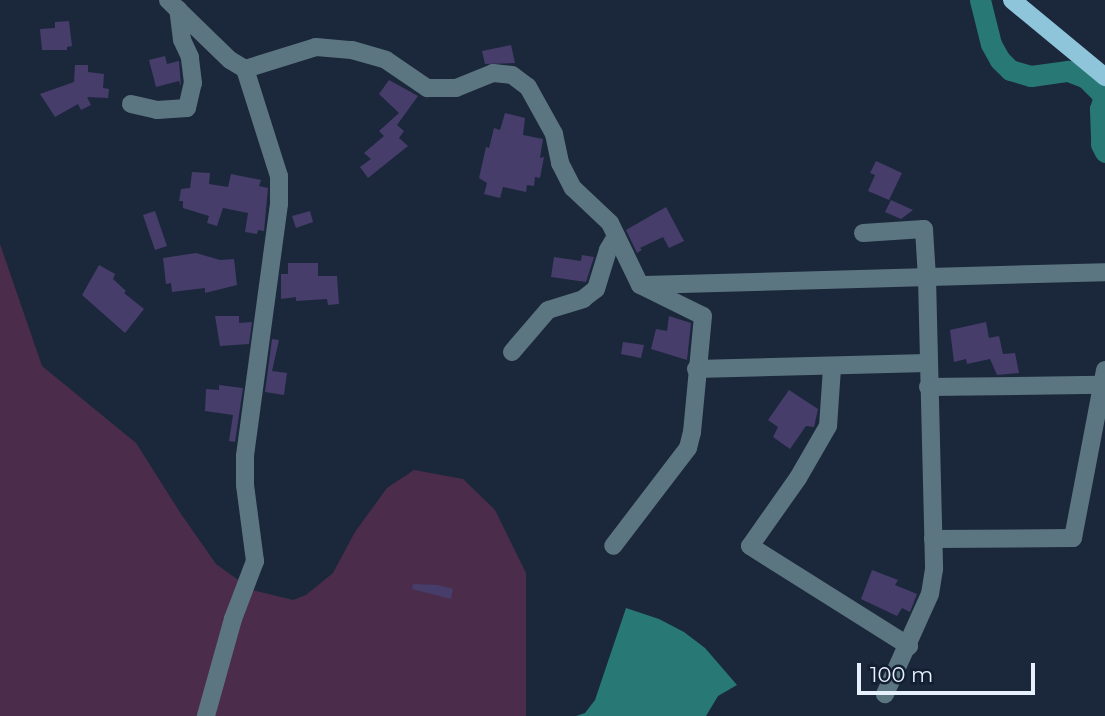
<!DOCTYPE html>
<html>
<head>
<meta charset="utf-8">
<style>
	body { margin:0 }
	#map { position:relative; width:1105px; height:716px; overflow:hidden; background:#1b283b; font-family:Montserrat,sans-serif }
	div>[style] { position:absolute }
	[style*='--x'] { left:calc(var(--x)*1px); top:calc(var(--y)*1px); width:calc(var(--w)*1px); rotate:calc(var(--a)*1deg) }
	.green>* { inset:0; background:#4b2d4b }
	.water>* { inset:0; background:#287875 }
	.river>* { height:21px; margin:-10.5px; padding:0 10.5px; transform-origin:10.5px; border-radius:10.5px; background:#287875 }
	.building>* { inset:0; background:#463d6a }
	.minor>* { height:18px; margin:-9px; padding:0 9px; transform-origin:9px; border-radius:9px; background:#5c7681 }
	.major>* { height:18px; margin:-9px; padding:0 9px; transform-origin:9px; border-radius:9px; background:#8fc5db }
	span { translate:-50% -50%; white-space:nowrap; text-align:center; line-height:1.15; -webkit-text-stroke:5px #121e31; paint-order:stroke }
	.scale { position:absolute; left:857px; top:663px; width:178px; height:32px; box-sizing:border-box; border:4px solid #e7f0fd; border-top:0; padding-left:9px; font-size:21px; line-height:24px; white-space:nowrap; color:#e7f0fd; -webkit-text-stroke:5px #121e31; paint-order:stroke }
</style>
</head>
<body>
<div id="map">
	<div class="green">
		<div style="clip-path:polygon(0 244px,42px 366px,136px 443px,181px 514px,216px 564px,252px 590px,293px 600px,306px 595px,333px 573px,355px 532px,387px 488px,414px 470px,463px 479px,495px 510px,526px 573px,526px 716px,0 716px)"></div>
	</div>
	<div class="water">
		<div style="clip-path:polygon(626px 608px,659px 619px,684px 632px,705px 648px,737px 685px,718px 696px,706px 716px,576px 716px,585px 713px,595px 700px)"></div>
	</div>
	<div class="river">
		<div style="--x:980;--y:0;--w:45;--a:76"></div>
		<div style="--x:991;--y:44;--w:18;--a:61"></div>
		<div style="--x:1000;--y:60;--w:14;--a:45"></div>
		<div style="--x:1010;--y:70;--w:22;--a:16"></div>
		<div style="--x:1031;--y:76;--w:37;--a:-8"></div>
		<div style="--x:1068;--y:71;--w:19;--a:21"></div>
		<div style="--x:1086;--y:78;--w:25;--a:45"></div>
		<div style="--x:1104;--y:96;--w:14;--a:107"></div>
		<div style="--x:1100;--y:109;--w:35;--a:88"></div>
		<div style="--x:1101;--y:144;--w:9;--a:63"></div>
	</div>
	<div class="building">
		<div style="clip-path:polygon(69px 21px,72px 46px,67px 47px,67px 50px,42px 50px,40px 29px,55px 28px,55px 22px)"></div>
		<div style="clip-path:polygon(511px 45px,515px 63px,485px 64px,482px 51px)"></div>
		<div style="clip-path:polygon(165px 56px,167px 64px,179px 61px,181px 86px,179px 81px,156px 87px,149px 60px)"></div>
		<div style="clip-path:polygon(75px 65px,88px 65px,88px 72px,104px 74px,103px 88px,109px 89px,108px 98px,87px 97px,91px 105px,81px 110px,78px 104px,55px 117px,40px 94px,74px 82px)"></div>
		<div style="clip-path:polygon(389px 80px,418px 96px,397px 125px,404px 131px,399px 138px,408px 146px,368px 178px,360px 167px,371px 159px,364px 153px,384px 136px,379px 131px,399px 113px,379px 94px)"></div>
		<div style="clip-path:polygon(505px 113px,525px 118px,523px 135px,543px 139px,540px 158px,544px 157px,540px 178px,535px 177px,534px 186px,527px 185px,526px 192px,503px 187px,500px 198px,484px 194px,487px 183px,479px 178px,486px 147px,489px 148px,494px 128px,500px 130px)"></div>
		<div style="clip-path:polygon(876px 161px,902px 173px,889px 200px,868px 191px,875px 175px,870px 173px)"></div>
		<div style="clip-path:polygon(192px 172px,210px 173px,209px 184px,228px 187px,231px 174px,261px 180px,259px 186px,268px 188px,264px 231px,258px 230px,257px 234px,245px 232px,248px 213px,223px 208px,217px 226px,207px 223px,209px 216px,183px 208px,183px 201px,179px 201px,181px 189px,190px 188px)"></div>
		<div style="clip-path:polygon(891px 200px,913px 210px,901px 219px,885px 212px)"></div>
		<div style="clip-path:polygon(666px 207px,684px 241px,669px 248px,663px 237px,640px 248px,642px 250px,637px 253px,626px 230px)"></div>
		<div style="clip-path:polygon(155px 211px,167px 246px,155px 250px,143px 215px)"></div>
		<div style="clip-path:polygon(310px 211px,313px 222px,296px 228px,292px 216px)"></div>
		<div style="clip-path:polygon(196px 253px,220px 260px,234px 259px,237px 285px,205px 293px,205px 288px,172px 292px,171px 283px,166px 284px,163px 258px)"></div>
		<div style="clip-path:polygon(582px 255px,594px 257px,586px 282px,551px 277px,554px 257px,581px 261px)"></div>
		<div style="clip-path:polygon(288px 263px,318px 263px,318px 276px,337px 276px,339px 304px,328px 305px,327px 299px,296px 301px,296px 297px,281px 299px,281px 274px,288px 274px)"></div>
		<div style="clip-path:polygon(99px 265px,115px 274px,113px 279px,126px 291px,124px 293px,144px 309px,125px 333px,82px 295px)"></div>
		<div style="clip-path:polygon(215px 316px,239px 316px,239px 323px,252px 322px,249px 344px,220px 346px)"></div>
		<div style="clip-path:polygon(669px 316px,691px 323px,687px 360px,651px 349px,656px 329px,667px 331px)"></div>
		<div style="clip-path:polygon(986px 322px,989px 338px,999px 336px,1003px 354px,1015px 353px,1019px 373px,997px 375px,990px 359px,967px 364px,966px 359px,954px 362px,950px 330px)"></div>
		<div style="clip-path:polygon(272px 339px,279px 340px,272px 371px,287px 373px,284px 395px,265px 392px)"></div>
		<div style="clip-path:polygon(623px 342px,644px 345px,641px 358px,621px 354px)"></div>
		<div style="clip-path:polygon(219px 385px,243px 388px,235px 442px,229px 441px,233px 415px,205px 411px,206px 389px,219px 390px)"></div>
		<div style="clip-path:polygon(789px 390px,818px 409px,814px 427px,806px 426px,790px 449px,773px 437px,778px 427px,768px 420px)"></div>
		<div style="clip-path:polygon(872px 570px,898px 580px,895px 585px,917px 594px,910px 612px,902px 608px,897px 616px,861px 599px)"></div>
		<div style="clip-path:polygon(413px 584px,438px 585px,453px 589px,451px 599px,412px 589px)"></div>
	</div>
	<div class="minor">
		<div style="--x:168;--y:0;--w:86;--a:44.1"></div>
		<div style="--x:230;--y:60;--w:17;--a:31"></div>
		<div style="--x:245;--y:69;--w:112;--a:72.4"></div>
		<div style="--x:279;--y:176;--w:28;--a:90"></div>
		<div style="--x:279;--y:204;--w:254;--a:97.7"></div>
		<div style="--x:245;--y:456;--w:29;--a:90"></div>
		<div style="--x:245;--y:485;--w:77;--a:82.5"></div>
		<div style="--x:255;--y:561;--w:62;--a:110.8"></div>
		<div style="--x:233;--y:619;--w:101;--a:105.6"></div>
		<div style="--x:245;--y:69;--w:74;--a:-17.2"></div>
		<div style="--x:316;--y:47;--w:36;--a:5"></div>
		<div style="--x:352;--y:50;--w:35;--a:16"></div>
		<div style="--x:386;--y:60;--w:50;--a:34.3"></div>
		<div style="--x:427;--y:88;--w:29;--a:0"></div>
		<div style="--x:456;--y:88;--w:40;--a:-22"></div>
		<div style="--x:493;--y:73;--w:19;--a:6"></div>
		<div style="--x:512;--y:75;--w:20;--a:37"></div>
		<div style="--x:528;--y:87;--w:54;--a:61"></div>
		<div style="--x:554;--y:134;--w:30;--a:78"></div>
		<div style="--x:560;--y:163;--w:28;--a:63"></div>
		<div style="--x:573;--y:188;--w:51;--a:43.4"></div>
		<div style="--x:610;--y:223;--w:69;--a:64.2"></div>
		<div style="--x:640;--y:285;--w:70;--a:26.2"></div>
		<div style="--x:703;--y:316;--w:117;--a:95.4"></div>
		<div style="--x:692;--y:432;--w:16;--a:104"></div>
		<div style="--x:688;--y:448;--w:123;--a:127.4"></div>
		<div style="--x:131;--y:104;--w:27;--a:13"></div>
		<div style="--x:157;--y:110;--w:30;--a:-4"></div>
		<div style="--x:187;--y:108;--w:26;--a:-77"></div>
		<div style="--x:193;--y:83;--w:26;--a:-97"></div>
		<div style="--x:190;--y:57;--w:19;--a:-115"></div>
		<div style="--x:182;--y:40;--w:31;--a:-97"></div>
		<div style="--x:863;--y:233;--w:61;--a:-3.8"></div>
		<div style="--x:924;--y:229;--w:49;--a:86.5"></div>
		<div style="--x:927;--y:278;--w:291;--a:88.6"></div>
		<div style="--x:934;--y:569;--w:25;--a:99"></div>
		<div style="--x:930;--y:594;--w:110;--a:114.2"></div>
		<div style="--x:644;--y:285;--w:461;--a:-1.6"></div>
		<div style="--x:512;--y:352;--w:55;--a:-49.4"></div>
		<div style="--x:548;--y:310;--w:37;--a:-17"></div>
		<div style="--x:583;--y:299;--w:16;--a:-38"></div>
		<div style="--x:596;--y:289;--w:41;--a:-72.9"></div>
		<div style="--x:608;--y:250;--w:16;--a:-60"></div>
		<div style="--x:832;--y:368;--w:58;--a:93.9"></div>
		<div style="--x:828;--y:426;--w:60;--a:120"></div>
		<div style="--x:798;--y:478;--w:83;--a:125.2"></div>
		<div style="--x:750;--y:546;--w:188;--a:32.2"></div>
		<div style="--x:696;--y:369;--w:231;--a:-1.5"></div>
		<div style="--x:928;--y:387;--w:174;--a:-0.7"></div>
		<div style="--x:933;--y:539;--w:140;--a:-0.4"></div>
		<div style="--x:1073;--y:538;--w:171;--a:-79.2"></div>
	</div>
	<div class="major">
		<div style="--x:1012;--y:0;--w:121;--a:39.6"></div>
	</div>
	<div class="scale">100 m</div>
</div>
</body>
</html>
